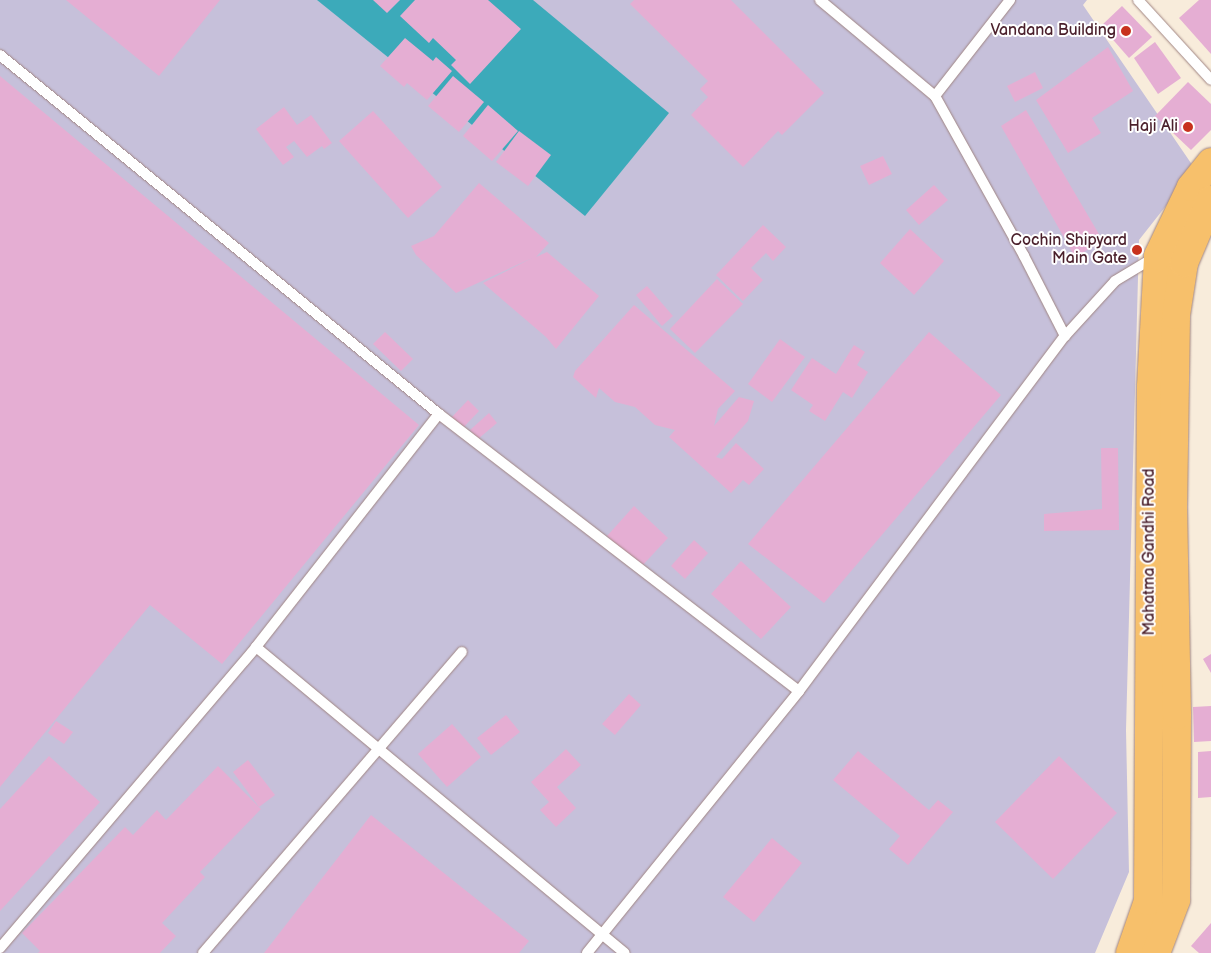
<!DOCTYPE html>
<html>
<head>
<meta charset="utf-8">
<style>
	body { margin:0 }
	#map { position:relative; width:1211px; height:953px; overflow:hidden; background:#f8ecdb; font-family:"Balsamiq Sans",sans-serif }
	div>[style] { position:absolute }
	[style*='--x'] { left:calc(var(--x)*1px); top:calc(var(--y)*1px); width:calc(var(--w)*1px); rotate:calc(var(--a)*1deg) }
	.industrial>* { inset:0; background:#c6c0da }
	.water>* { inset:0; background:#3caaba }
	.building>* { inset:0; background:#e5aed3 }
	.roads { filter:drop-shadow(0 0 1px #a18683) drop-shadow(0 0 1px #a18683) }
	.lane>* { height:10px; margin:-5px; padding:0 5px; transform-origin:5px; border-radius:5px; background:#fff }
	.primary>* { height:28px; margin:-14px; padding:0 14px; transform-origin:14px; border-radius:14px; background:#f7c06b }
	.dots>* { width:14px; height:14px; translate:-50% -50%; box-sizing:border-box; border:2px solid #fff; border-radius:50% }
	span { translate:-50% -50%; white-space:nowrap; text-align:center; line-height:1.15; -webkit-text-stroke:4px #fff; paint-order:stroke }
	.poi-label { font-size:16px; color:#4a1f2b }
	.right { translate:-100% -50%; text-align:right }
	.street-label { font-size:16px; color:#4a1f2b }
</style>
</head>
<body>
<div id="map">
	<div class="industrial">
		<div style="clip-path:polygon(0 0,1087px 0,1083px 5px,1195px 169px,1139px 240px,1126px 730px,1129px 872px,1095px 953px,0 953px)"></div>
	</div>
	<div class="water">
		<div style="clip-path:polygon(317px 0,533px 0,669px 113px,585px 216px)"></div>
	</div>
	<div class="building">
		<div style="clip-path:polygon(66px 0,220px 0,159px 76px)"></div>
		<div style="clip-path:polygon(373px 0,400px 0,387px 13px)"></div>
		<div style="clip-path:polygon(415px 0,488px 0,521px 29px,470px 84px,451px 65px,456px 60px,433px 38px,429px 43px,400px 16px)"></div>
		<div style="clip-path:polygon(634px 0,731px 0,824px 93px,782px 135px,778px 131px,743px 167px,691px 115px,708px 97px,700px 89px,708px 81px,630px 4px)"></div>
		<div style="clip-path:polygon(1199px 0,1211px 0,1211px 54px,1179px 18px)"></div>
		<div style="clip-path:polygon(1122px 6px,1152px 37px,1129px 58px,1101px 26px)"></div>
		<div style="clip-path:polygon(405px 38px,433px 61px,436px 57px,452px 71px,427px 100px,407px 83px,404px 87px,380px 66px)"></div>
		<div style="clip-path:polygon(1155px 42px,1181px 78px,1158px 94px,1134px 58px)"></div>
		<div style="clip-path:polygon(1108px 47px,1133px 91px,1092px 118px,1101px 133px,1068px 153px,1036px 100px)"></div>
		<div style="clip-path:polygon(1035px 72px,1043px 88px,1015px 102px,1007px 86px)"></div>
		<div style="clip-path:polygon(0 76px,419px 425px,222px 664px,150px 605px,0 787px)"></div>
		<div style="clip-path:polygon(453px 76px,484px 102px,459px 132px,428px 106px)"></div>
		<div style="clip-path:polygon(1188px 82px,1211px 104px,1211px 130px,1191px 150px,1155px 116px)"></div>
		<div style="clip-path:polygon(488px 105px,518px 131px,492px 161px,463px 136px)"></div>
		<div style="clip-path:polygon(284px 107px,297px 125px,311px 115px,332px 143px,324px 149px,322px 146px,307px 157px,294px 141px,286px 147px,294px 157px,283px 165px,256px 129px)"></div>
		<div style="clip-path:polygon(1026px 110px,1103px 241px,1075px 257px,1001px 126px)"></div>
		<div style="clip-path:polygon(373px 111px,442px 187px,408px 218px,339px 141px)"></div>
		<div style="clip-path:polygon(519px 131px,551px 155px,528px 186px,496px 162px)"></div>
		<div style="clip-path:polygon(883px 156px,892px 174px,869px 185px,860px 166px)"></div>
		<div style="clip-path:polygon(479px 183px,549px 243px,536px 257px,547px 252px,599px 296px,556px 349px,546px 337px,483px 283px,532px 258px,456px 293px,416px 255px,411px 246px,434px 236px)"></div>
		<div style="clip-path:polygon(934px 185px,948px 200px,919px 225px,906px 210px)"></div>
		<div style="clip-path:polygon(763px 225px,786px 247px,773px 261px,766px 253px,751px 268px,763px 280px,743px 301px,716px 275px)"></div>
		<div style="clip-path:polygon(910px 229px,944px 261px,914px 295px,880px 263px)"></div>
		<div style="clip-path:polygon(717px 279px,743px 304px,695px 353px,670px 329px)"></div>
		<div style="clip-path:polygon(647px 286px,673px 316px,662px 326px,636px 295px)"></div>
		<div style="clip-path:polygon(634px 305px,735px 391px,718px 409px,714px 426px,739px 397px,754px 401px,748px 421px,716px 457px,722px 459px,736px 443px,764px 469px,749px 485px,743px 480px,731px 493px,669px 437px,675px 430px,655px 425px,635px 407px,615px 402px,599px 388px,596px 398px,573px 377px,575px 371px)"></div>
		<div style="clip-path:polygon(385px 332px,413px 359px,401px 371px,373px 344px)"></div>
		<div style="clip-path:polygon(929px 332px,1001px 395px,824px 603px,748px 544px)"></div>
		<div style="clip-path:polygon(780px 339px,805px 357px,772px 402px,748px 384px)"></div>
		<div style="clip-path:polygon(854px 345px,865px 352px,857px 365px,868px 372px,852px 398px,843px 392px,825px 421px,809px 411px,813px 405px,791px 390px,812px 358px,836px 374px)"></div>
		<div style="clip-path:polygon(468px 400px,479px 411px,461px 430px,450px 419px)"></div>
		<div style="clip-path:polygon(489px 413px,497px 423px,478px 439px,470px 430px)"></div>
		<div style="clip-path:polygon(1101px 448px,1118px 448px,1119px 530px,1044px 531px,1044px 514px,1102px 509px)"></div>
		<div style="clip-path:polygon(634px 506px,668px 538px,641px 567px,607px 536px)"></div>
		<div style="clip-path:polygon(694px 540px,708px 553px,685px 579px,671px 566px)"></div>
		<div style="clip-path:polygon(741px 561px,791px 607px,761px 639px,711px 594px)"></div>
		<div style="clip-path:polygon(1211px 654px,1211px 673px,1203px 659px)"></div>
		<div style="clip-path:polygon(629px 694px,641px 705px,615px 735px,602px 724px)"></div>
		<div style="clip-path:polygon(1211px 706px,1211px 741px,1194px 742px,1193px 707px)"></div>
		<div style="clip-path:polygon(506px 715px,520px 732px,491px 755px,477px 738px)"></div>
		<div style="clip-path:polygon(56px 721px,73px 732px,64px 744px,48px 733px)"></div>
		<div style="clip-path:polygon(452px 724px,481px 757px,447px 787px,418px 754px)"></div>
		<div style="clip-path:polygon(566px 749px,581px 765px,557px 787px,576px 808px,556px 827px,540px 810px,549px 802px,531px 782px)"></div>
		<div style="clip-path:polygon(858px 751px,929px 810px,938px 800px,953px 812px,908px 865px,889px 849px,900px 836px,833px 780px)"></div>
		<div style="clip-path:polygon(1211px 751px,1211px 797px,1198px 798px,1198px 752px)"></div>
		<div style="clip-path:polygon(49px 756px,100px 802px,0 911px,0 809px)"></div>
		<div style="clip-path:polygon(1059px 756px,1117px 813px,1053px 879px,995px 822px)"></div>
		<div style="clip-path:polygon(248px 760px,275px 795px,259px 807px,233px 772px)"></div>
		<div style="clip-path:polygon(218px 766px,261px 809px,200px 872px,205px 877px,162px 923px,176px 936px,160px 953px,38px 953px,40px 951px,22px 933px,125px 827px,133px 835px,157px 810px,166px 820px)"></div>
		<div style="clip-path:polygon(371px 815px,529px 941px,519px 953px,264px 953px)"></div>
		<div style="clip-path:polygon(772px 838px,802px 863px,754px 922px,723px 897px)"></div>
		<div style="clip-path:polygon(1211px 923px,1211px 953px,1199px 953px,1191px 946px)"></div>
	</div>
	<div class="roads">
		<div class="lane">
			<div style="--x:820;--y:0;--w:150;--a:39.9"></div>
			<div style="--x:935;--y:96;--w:183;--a:60.9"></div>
			<div style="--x:1024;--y:256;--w:90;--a:62.9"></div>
			<div style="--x:1138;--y:0;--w:108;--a:47.6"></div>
			<div style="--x:0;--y:55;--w:567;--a:39.28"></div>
			<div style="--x:439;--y:414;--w:454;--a:37.6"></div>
			<div style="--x:935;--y:96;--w:122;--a:-52"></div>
			<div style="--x:256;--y:647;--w:479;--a:39.7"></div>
			<div style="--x:0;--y:948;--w:395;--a:-49.6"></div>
			<div style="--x:256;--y:647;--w:296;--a:-51.9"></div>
			<div style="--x:203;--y:953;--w:397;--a:-49.3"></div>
			<div style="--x:587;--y:953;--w:337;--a:-51"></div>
			<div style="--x:799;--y:691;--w:444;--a:-53.2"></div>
			<div style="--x:1065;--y:336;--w:74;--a:-47.7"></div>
			<div style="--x:1115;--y:281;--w:47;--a:-31"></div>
		</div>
		<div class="primary">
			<div style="--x:1130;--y:953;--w:55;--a:-70.9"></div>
			<div style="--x:1148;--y:901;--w:514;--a:-89.67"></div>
			<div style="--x:1151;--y:387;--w:131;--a:-86.9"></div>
			<div style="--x:1158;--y:256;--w:76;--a:-64.4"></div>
			<div style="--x:1191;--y:187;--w:32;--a:-51"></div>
			<div style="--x:1156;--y:953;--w:57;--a:-69.3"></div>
			<div style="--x:1176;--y:900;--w:185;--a:-89.7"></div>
			<div style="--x:1177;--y:715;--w:207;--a:-91.1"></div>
			<div style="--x:1173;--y:508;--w:193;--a:-89.1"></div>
			<div style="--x:1176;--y:315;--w:53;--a:-81.3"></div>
			<div style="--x:1184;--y:263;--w:69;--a:-67.1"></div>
		</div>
	</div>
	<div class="dots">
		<div style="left:1126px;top:31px;background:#c8321e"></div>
		<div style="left:1188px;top:127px;background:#c8321e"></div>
		<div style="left:1137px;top:250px;background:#c8321e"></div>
	</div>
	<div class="poi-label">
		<span class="right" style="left:1116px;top:31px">Vandana Building</span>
		<span class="right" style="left:1178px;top:127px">Haji Ali</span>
		<span class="right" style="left:1127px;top:250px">Cochin Shipyard<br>Main Gate</span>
	</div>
	<div class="street-label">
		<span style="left:1150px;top:552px;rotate:-90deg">Mahatma Gandhi Road</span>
	</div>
</div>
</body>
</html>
